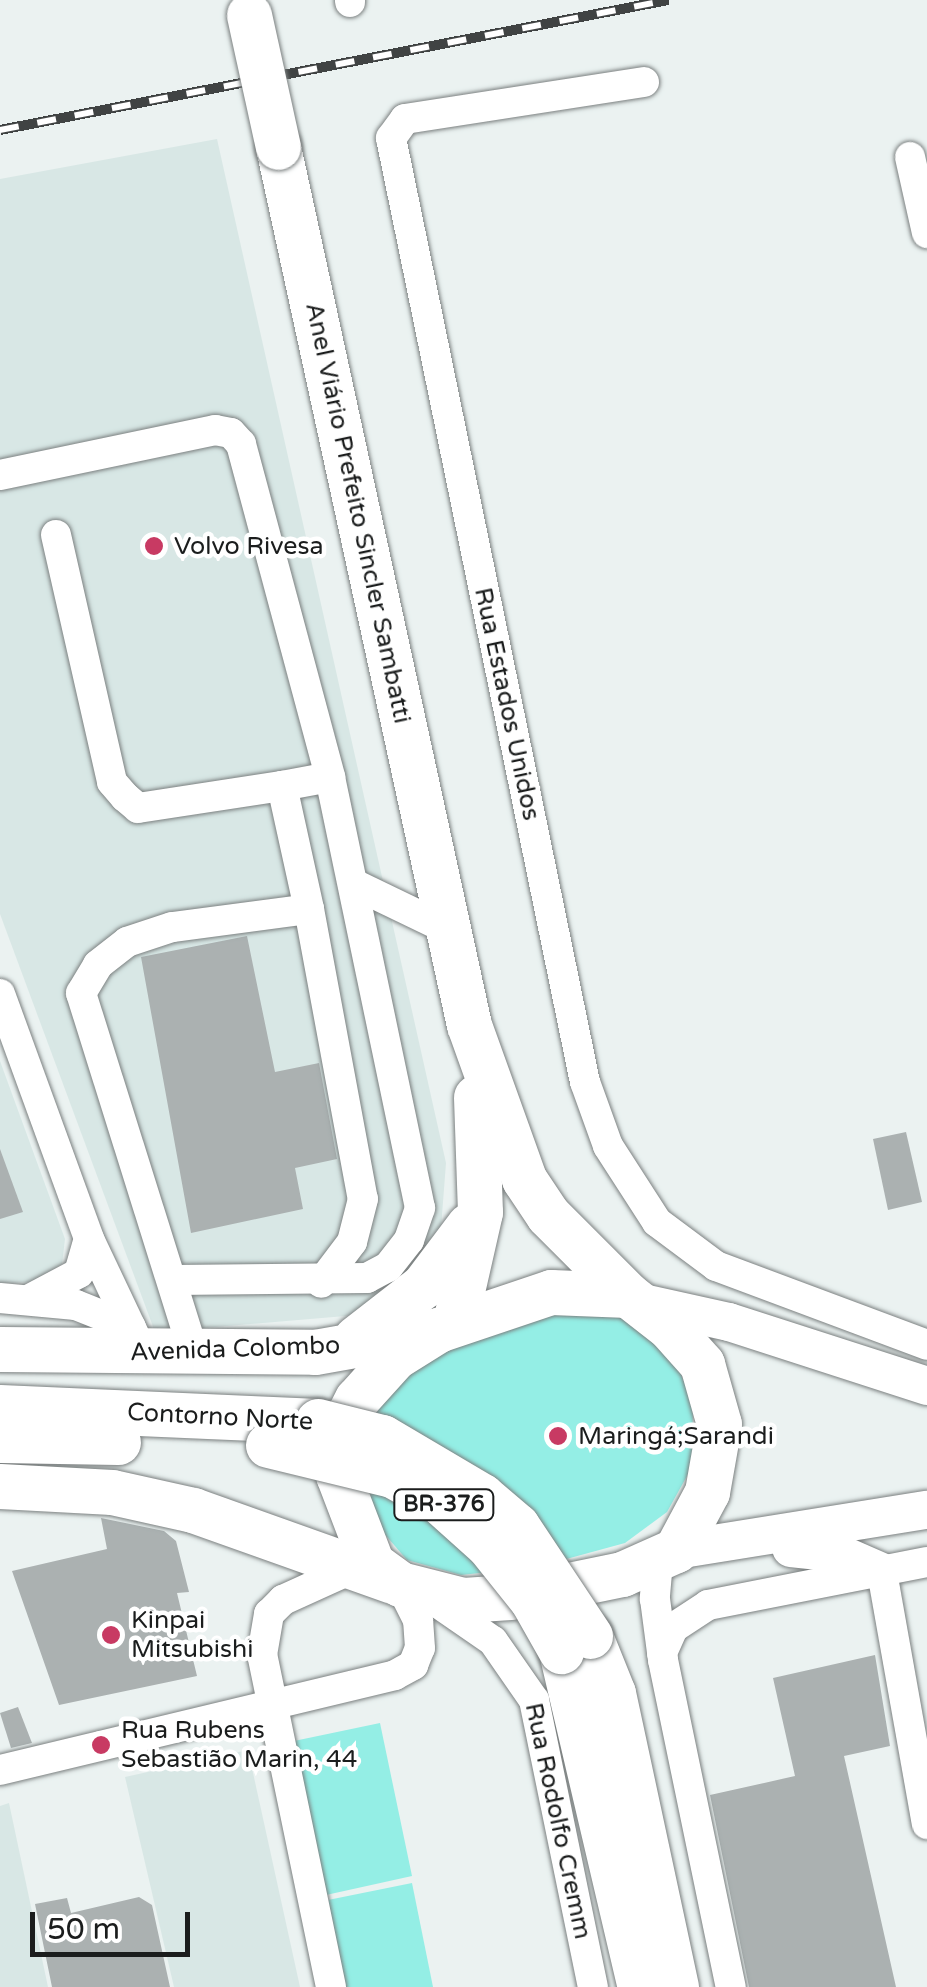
<!DOCTYPE html>
<html>
<head>
<meta charset="utf-8">
<style>
	body { margin:0 }
	#map { position:relative; width:927px; height:1987px; overflow:hidden; background:#ebf2f1; font-family:"Varela Round",sans-serif }
	div>[style] { position:absolute }
	[style*='--x'] { left:calc(var(--x)*1px); top:calc(var(--y)*1px); width:calc(var(--w)*1px); rotate:calc(var(--a)*1deg) }
	.built>* { inset:0; background:#d8e7e5 }
	.green>* { inset:0; background:#94eee5 }
	.building>* { inset:0; background:#abb1b1 }
	.roads { filter:drop-shadow(0 0 2px #7b8080) drop-shadow(0 0 2px #7b8080) }
	.minor>* { height:30px; margin:-15px; padding:0 15px; transform-origin:15px; border-radius:15px; background:#fff }
	.major>* { height:38px; margin:-19px; padding:0 19px; transform-origin:19px; border-radius:19px; background:#fff }
	.highway>* { height:45px; margin:-22.5px; padding:0 22.5px; transform-origin:22.5px; border-radius:22.5px; background:#fff }
	.rail>* { height:10px; margin-top:-5px; transform-origin:0; background:repeating-linear-gradient(90deg,#fff 0 19px,#404343 0 38px); box-sizing:border-box; border-block:2px solid #404343 }
	.bridges { filter:drop-shadow(0 0 2px #7b8080) drop-shadow(0 0 2px #7b8080) }
	.highway-bridge>* { height:45px; margin:-22.5px; padding:0 22.5px; transform-origin:22.5px; border-radius:22.5px; background:#fff }
	.dots>* { width:28px; height:28px; translate:-50% -50%; box-sizing:border-box; border:5px solid #fff; border-radius:50% }
	span { translate:-50% -50%; white-space:nowrap; text-align:center; line-height:1.15; -webkit-text-stroke:9px #fff; paint-order:stroke }
	.shield-label span { padding:2px 8px; background:#fff; border:2px solid; border-radius:8px; -webkit-text-stroke-width:0 }
	.shield-label { font-size:22px; color:#1b1d1d; font-weight:700 }
	.street-label { font-size:25px; color:#1b1d1d }
	.poi-label { font-size:25px; color:#1b1d1d }
	.left { translate:0 -50%; text-align:left }
	.scale { position:absolute; left:30px; top:1912px; width:160px; height:45px; box-sizing:border-box; border:5px solid #1b1d1d; border-top:0; padding-left:12px; font-size:30px; line-height:35px; white-space:nowrap; color:#1b1d1d; -webkit-text-stroke:8px #fff; paint-order:stroke }
</style>
</head>
<body>
<div id="map">
	<div class="built">
		<div style="clip-path:polygon(217px 139px,446px 1163px,441px 1228px,417px 1273px,369px 1314px,155px 1332px,0 914px,0 179px)"></div>
		<div style="clip-path:polygon(0 1061px,65px 1239px,62px 1264px,35px 1282px,0 1283px)"></div>
		<div style="clip-path:polygon(248px 1750px,300px 1987px,174px 1987px,125px 1777px)"></div>
		<div style="clip-path:polygon(9px 1803px,48px 1987px,0 1987px,0 1806px)"></div>
	</div>
	<div class="green">
		<div style="clip-path:polygon(600px 1310px,628px 1320px,675px 1361px,693px 1402px,692px 1467px,667px 1512px,625px 1543px,537px 1567px,461px 1575px,407px 1560px,370px 1517px,362px 1427px,398px 1381px,452px 1344px,520px 1316px)"></div>
		<div style="clip-path:polygon(380px 1723px,412px 1876px,326px 1895px,294px 1741px)"></div>
		<div style="clip-path:polygon(412px 1883px,433px 1987px,346px 1987px,328px 1900px)"></div>
	</div>
	<div class="building">
		<div style="clip-path:polygon(247px 936px,275px 1072px,319px 1063px,337px 1159px,295px 1168px,303px 1209px,191px 1233px,141px 957px)"></div>
		<div style="clip-path:polygon(906px 1132px,922px 1202px,888px 1210px,873px 1139px)"></div>
		<div style="clip-path:polygon(0 1149px,23px 1212px,0 1219px)"></div>
		<div style="clip-path:polygon(101px 1518px,164px 1531px,176px 1541px,189px 1592px,177px 1593px,197px 1676px,59px 1705px,12px 1571px,107px 1549px)"></div>
		<div style="clip-path:polygon(875px 1655px,890px 1746px,844px 1756px,896px 1987px,749px 1987px,710px 1795px,795px 1776px,773px 1678px)"></div>
		<div style="clip-path:polygon(18px 1707px,32px 1743px,11px 1748px,0 1713px)"></div>
		<div style="clip-path:polygon(139px 1897px,152px 1905px,170px 1987px,52px 1987px,35px 1904px,67px 1898px,71px 1913px)"></div>
	</div>
	<div class="roads">
		<div class="minor">
			<div style="--x:350;--y:0;--w:2;--a:90"></div>
			<div style="--x:644;--y:82;--w:242;--a:171.2"></div>
			<div style="--x:405;--y:119;--w:24;--a:126"></div>
			<div style="--x:391;--y:138;--w:964;--a:78.39"></div>
			<div style="--x:585;--y:1082;--w:68;--a:70.2"></div>
			<div style="--x:608;--y:1146;--w:90;--a:57.2"></div>
			<div style="--x:657;--y:1222;--w:74;--a:36.7"></div>
			<div style="--x:716;--y:1266;--w:225;--a:20.5"></div>
			<div style="--x:910;--y:157;--w:78;--a:77.4"></div>
			<div style="--x:0;--y:475;--w:220;--a:-11.8"></div>
			<div style="--x:215;--y:430;--w:16;--a:11"></div>
			<div style="--x:231;--y:433;--w:15;--a:48"></div>
			<div style="--x:241;--y:444;--w:345;--a:75"></div>
			<div style="--x:56;--y:535;--w:253;--a:77.2"></div>
			<div style="--x:112;--y:782;--w:20;--a:49"></div>
			<div style="--x:125;--y:797;--w:17;--a:40"></div>
			<div style="--x:138;--y:808;--w:146;--a:-8.7"></div>
			<div style="--x:356;--y:885;--w:103;--a:25.8"></div>
			<div style="--x:309;--y:909;--w:295;--a:79.5"></div>
			<div style="--x:363;--y:1199;--w:44;--a:104.3"></div>
			<div style="--x:352;--y:1242;--w:51;--a:127.1"></div>
			<div style="--x:0;--y:994;--w:261;--a:70"></div>
			<div style="--x:89;--y:1239;--w:126;--a:64.7"></div>
			<div style="--x:174;--y:1280;--w:193;--a:-0.6"></div>
			<div style="--x:367;--y:1278;--w:24;--a:-28"></div>
			<div style="--x:388;--y:1267;--w:34;--a:-52"></div>
			<div style="--x:409;--y:1240;--w:34;--a:-71"></div>
			<div style="--x:420;--y:1208;--w:440;--a:-101.8"></div>
			<div style="--x:330;--y:777;--w:49;--a:169.4"></div>
			<div style="--x:282;--y:786;--w:126;--a:77.6"></div>
			<div style="--x:309;--y:909;--w:138;--a:172.5"></div>
			<div style="--x:172;--y:927;--w:47;--a:161.6"></div>
			<div style="--x:127;--y:942;--w:37;--a:142"></div>
			<div style="--x:98;--y:965;--w:33;--a:121"></div>
			<div style="--x:81;--y:993;--w:377;--a:72.6"></div>
			<div style="--x:0;--y:1298;--w:76;--a:5.3"></div>
			<div style="--x:76;--y:1305;--w:59;--a:21.8"></div>
			<div style="--x:30;--y:1299;--w:55;--a:-28"></div>
			<div style="--x:79;--y:1273;--w:35;--a:-74"></div>
			<div style="--x:658;--y:1561;--w:38;--a:95"></div>
			<div style="--x:655;--y:1599;--w:62;--a:82.5"></div>
			<div style="--x:663;--y:1660;--w:334;--a:78.3"></div>
			<div style="--x:882;--y:1572;--w:256;--a:79.9"></div>
			<div style="--x:435;--y:1601;--w:70;--a:34.6"></div>
			<div style="--x:493;--y:1641;--w:72;--a:55.2"></div>
			<div style="--x:534;--y:1700;--w:293;--a:78.4"></div>
			<div style="--x:662;--y:1653;--w:27;--a:-66"></div>
			<div style="--x:673;--y:1628;--w:42;--a:-33.3"></div>
			<div style="--x:708;--y:1605;--w:223;--a:-11.1"></div>
			<div style="--x:0;--y:1770;--w:406;--a:-13.5"></div>
			<div style="--x:395;--y:1675;--w:21;--a:-29"></div>
			<div style="--x:413;--y:1665;--w:18;--a:-68"></div>
			<div style="--x:420;--y:1648;--w:28;--a:-94"></div>
			<div style="--x:418;--y:1620;--w:40;--a:-116.6"></div>
			<div style="--x:331;--y:1987;--w:339;--a:-101.7"></div>
			<div style="--x:262;--y:1655;--w:42;--a:-80.3"></div>
			<div style="--x:269;--y:1614;--w:20;--a:-45"></div>
			<div style="--x:283;--y:1600;--w:72;--a:-24.4"></div>
		</div>
		<div class="major">
			<div style="--x:643;--y:1303;--w:88;--a:12.5"></div>
			<div style="--x:729;--y:1322;--w:208;--a:17.9"></div>
			<div style="--x:791;--y:1548;--w:47;--a:6.1"></div>
			<div style="--x:838;--y:1553;--w:48;--a:23.4"></div>
			<div style="--x:676;--y:1550;--w:254;--a:-9.1"></div>
		</div>
		<div class="highway">
			<div style="--x:278;--y:147;--w:899;--a:77.73"></div>
			<div style="--x:469;--y:1025;--w:164;--a:70.3"></div>
			<div style="--x:524;--y:1179;--w:43;--a:56.3"></div>
			<div style="--x:548;--y:1215;--w:113;--a:45"></div>
			<div style="--x:455;--y:1322;--w:113;--a:-77.2"></div>
			<div style="--x:480;--y:1212;--w:115;--a:-92"></div>
			<div style="--x:356;--y:1338;--w:85;--a:-37.8"></div>
			<div style="--x:423;--y:1286;--w:76;--a:-53"></div>
			<div style="--x:0;--y:1349;--w:315;--a:0.5"></div>
			<div style="--x:315;--y:1352;--w:125;--a:-10.1"></div>
			<div style="--x:438;--y:1330;--w:119;--a:-18.6"></div>
			<div style="--x:551;--y:1292;--w:77;--a:2.2"></div>
			<div style="--x:628;--y:1295;--w:52;--a:38"></div>
			<div style="--x:669;--y:1327;--w:50;--a:48.3"></div>
			<div style="--x:702;--y:1364;--w:62;--a:74.2"></div>
			<div style="--x:719;--y:1424;--w:69;--a:100"></div>
			<div style="--x:707;--y:1492;--w:66;--a:118.1"></div>
			<div style="--x:676;--y:1550;--w:59;--a:156"></div>
			<div style="--x:622;--y:1574;--w:114;--a:168.4"></div>
			<div style="--x:510;--y:1597;--w:47;--a:176.3"></div>
			<div style="--x:463;--y:1600;--w:65;--a:-165.7"></div>
			<div style="--x:400;--y:1584;--w:34;--a:-144"></div>
			<div style="--x:372;--y:1564;--w:95;--a:-110.9"></div>
			<div style="--x:338;--y:1475;--w:51;--a:-83.3"></div>
			<div style="--x:344;--y:1424;--w:28;--a:-63"></div>
			<div style="--x:357;--y:1399;--w:57;--a:-47.9"></div>
			<div style="--x:395;--y:1357;--w:51;--a:-32.1"></div>
			<div style="--x:0;--y:1407;--w:318;--a:2.5"></div>
			<div style="--x:0;--y:1440;--w:118;--a:1"></div>
			<div style="--x:0;--y:1486;--w:112;--a:3.1"></div>
			<div style="--x:112;--y:1492;--w:83;--a:12.5"></div>
			<div style="--x:193;--y:1510;--w:211;--a:19.6"></div>
			<div style="--x:590;--y:1636;--w:61;--a:68"></div>
			<div style="--x:613;--y:1693;--w:301;--a:77.9"></div>
			<div style="--x:561;--y:1651;--w:345;--a:76.8"></div>
		</div>
	</div>
	<div class="rail">
		<div style="--x:0;--y:130;--w:681;--a:-11.01"></div>
	</div>
	<div class="bridges">
		<div class="highway-bridge">
			<div style="--x:249;--y:15;--w:135;--a:77.6"></div>
			<div style="--x:318;--y:1421;--w:66;--a:14"></div>
			<div style="--x:382;--y:1437;--w:116;--a:30.5"></div>
			<div style="--x:482;--y:1496;--w:46;--a:40.6"></div>
			<div style="--x:517;--y:1526;--w:132;--a:56.4"></div>
			<div style="--x:268;--y:1445;--w:128;--a:13.6"></div>
			<div style="--x:392;--y:1475;--w:55;--a:29.4"></div>
			<div style="--x:440;--y:1502;--w:64;--a:41.9"></div>
			<div style="--x:488;--y:1545;--w:70;--a:51.3"></div>
			<div style="--x:532;--y:1600;--w:59;--a:60.4"></div>
		</div>
	</div>
	<div class="dots">
		<div style="left:154px;top:546px;background:#c83a63"></div>
		<div style="left:558px;top:1436px;background:#c83a63"></div>
		<div style="left:111px;top:1635px;background:#c83a63"></div>
		<div style="left:101px;top:1745px;background:#c83a63"></div>
	</div>
	<div class="shield-label">
		<span style="left:444px;top:1505px">BR-376</span>
	</div>
	<div class="street-label">
		<span style="left:358px;top:513px;rotate:78deg">Anel Viário Prefeito Sincler Sambatti</span>
		<span style="left:507px;top:704px;rotate:78deg">Rua Estados Unidos</span>
		<span style="left:235px;top:1349px;rotate:-2deg">Avenida Colombo</span>
		<span style="left:220px;top:1417px;rotate:3deg">Contorno Norte</span>
		<span style="left:558px;top:1821px;rotate:78deg">Rua Rodolfo Cremm</span>
	</div>
	<div class="poi-label">
		<span class="left" style="left:174px;top:546px">Volvo Rivesa</span>
		<span class="left" style="left:578px;top:1436px">Maringá;Sarandi</span>
		<span class="left" style="left:131px;top:1635px">Kinpai<br>Mitsubishi</span>
		<span class="left" style="left:121px;top:1745px">Rua Rubens<br>Sebastião Marin, 44</span>
	</div>
	<div class="scale">50 m</div>
</div>
</body>
</html>
